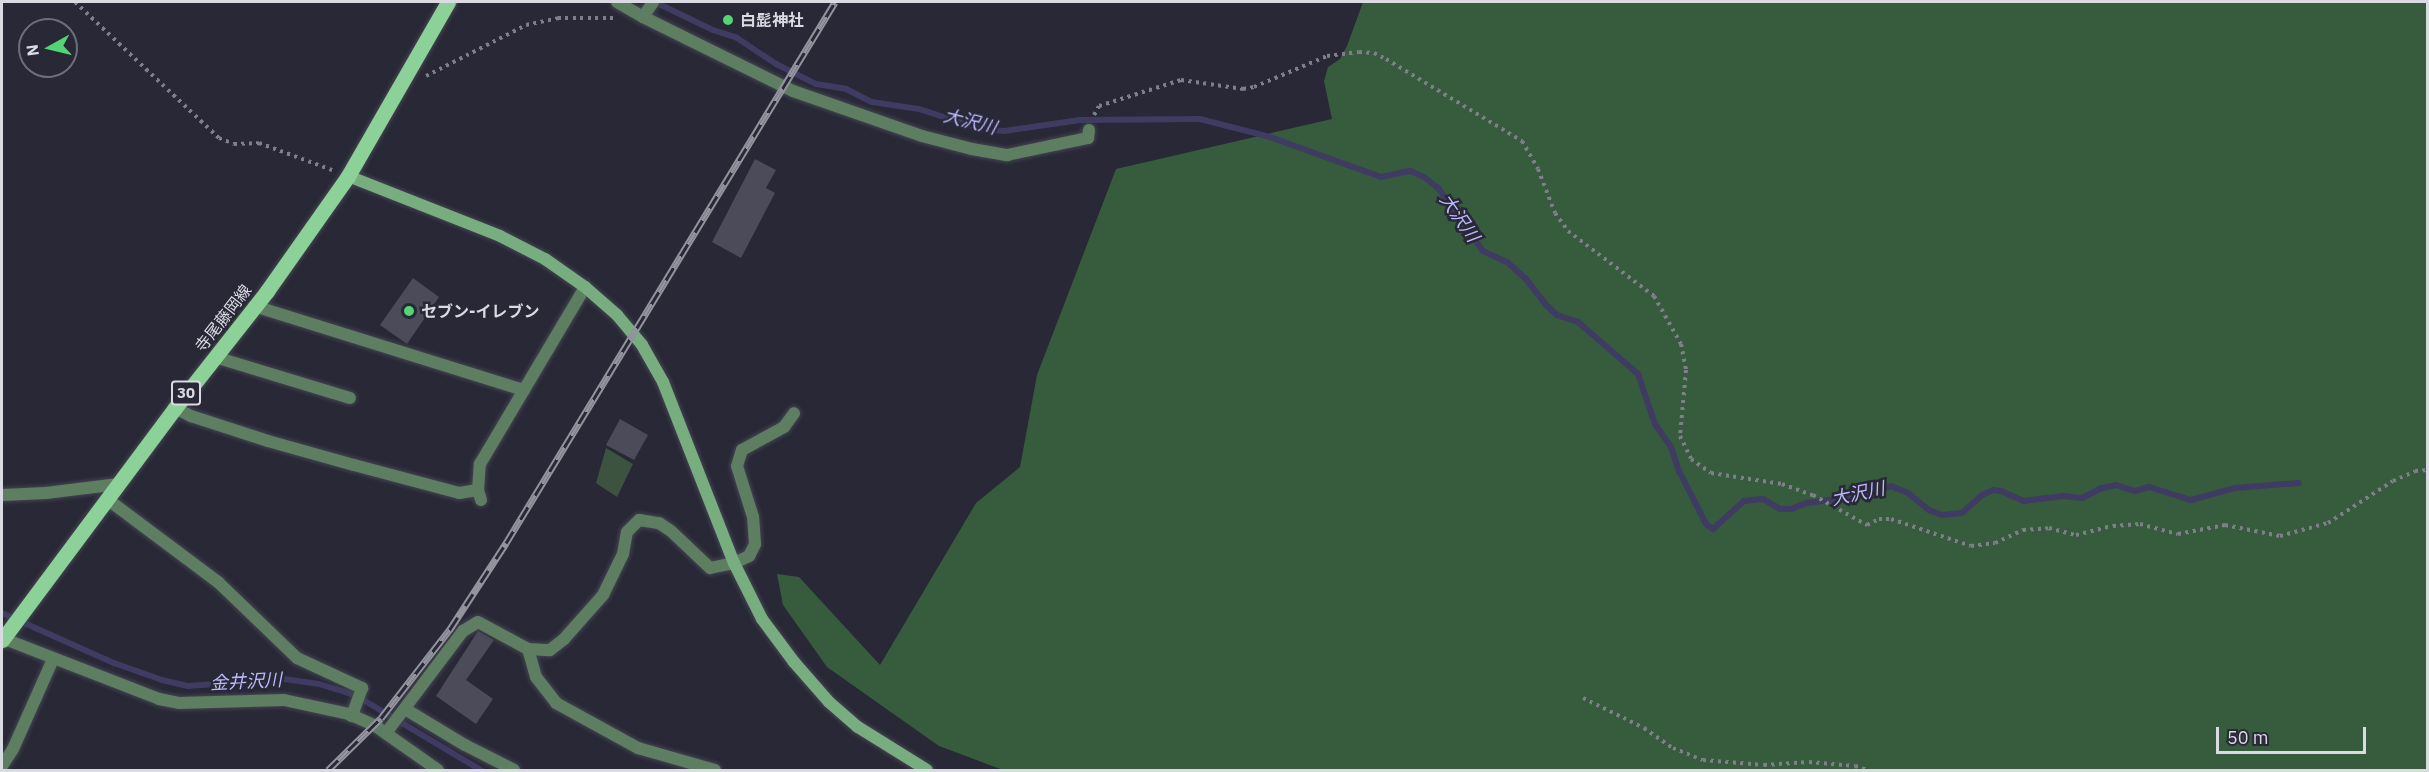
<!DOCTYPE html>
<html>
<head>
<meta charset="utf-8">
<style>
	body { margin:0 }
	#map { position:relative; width:2429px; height:772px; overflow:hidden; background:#282836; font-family:"IBM Plex Sans","Noto Sans JP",sans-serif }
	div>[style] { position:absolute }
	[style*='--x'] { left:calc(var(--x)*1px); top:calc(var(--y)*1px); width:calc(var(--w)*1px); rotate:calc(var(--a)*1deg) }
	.green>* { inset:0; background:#3b533f }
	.forest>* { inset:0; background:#365c3d }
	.stream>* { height:6px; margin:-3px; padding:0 3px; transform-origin:3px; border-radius:3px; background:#3f3b63 }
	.building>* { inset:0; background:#4c4b5a }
	.path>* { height:4px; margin-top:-2px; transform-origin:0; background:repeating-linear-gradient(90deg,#7f7f8a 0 3px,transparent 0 7.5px) }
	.roads { filter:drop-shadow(0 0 2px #444452) drop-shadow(0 0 2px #444452) }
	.lane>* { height:12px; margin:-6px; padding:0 6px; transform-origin:6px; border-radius:6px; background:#5d7e61 }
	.street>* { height:12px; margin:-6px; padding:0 6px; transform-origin:6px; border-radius:6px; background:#5d7e61 }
	.secondary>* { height:12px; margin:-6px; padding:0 6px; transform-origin:6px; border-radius:6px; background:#78ad80 }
	.primary>* { height:15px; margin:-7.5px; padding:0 7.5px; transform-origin:7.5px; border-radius:7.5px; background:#8cd298 }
	.rail>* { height:7px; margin-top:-3.5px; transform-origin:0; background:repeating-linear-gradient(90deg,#282836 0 14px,#93939e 0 28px); box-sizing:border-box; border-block:2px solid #93939e }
	.dots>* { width:16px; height:16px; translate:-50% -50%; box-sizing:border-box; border:3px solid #282836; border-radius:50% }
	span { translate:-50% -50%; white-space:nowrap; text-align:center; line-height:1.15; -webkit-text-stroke:5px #282836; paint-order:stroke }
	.shield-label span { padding:2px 4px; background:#282836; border:2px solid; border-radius:4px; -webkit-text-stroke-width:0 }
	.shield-label { font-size:15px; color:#dadae3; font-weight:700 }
	.poi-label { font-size:16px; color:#dadae3; font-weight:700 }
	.left { translate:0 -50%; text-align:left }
	.street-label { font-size:16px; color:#dadae3 }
	.water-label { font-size:18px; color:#bdb9fe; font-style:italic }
	.frame { position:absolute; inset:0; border:3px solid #dadae3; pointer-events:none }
	.north { position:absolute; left:18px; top:18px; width:60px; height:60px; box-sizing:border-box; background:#282836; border:2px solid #6f6f7b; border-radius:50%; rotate:262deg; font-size:16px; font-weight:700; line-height:24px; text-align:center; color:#dadae3 }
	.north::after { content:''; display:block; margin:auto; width:21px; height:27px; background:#52d673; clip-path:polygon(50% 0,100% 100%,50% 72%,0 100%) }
	.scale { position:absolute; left:2216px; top:727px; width:150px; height:27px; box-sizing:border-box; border:3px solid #dadae3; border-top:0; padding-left:8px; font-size:18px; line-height:21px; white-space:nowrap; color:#dadae3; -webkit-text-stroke:4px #282836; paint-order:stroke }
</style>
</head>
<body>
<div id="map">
	<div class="green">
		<div style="clip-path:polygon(606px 448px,633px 464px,617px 497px,596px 483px)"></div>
	</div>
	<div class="forest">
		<div style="clip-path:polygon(1363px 2px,2427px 2px,2427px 770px,1003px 770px,939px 746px,827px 667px,783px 605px,777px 574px,799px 577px,880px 665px,976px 503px,1020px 467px,1037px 375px,1116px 169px,1332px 119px,1324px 81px,1328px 67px,1340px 59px,1347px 46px)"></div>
	</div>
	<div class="stream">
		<div style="--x:655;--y:2;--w:64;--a:25.8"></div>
		<div style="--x:713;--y:30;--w:25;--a:18"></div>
		<div style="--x:737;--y:38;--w:47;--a:33.7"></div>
		<div style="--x:776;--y:64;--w:45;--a:26.6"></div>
		<div style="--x:816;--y:84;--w:30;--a:9"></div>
		<div style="--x:846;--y:89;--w:29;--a:27"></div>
		<div style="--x:872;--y:102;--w:48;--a:8.5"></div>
		<div style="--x:919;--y:109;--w:65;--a:17.9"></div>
		<div style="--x:981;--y:129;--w:23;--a:5"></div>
		<div style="--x:1004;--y:131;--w:77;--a:-8.2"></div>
		<div style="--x:1080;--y:120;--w:120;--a:-0.5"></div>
		<div style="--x:1200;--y:119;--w:72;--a:14.4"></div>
		<div style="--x:1270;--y:137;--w:118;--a:19.8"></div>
		<div style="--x:1381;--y:177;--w:30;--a:-12"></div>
		<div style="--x:1410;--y:171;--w:15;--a:23"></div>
		<div style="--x:1424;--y:177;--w:18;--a:38"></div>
		<div style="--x:1438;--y:188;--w:77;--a:54.5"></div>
		<div style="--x:1483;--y:251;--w:26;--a:25"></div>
		<div style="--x:1507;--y:262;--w:25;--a:42"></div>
		<div style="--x:1526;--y:279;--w:34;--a:52"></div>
		<div style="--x:1547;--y:306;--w:13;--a:42"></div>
		<div style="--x:1557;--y:315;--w:22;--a:18"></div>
		<div style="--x:1578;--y:322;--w:79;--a:40.9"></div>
		<div style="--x:1638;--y:374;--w:53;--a:71.2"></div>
		<div style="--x:1655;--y:424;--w:28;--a:55"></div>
		<div style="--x:1671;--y:447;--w:25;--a:72"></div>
		<div style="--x:1679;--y:471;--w:59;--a:63"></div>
		<div style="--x:1706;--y:524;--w:9;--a:36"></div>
		<div style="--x:1713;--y:529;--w:42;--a:-42.1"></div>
		<div style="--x:1744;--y:501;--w:19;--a:-6"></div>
		<div style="--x:1763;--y:499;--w:20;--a:30"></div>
		<div style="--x:1780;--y:509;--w:11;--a:0"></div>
		<div style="--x:1791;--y:509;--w:17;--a:-21"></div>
		<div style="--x:1807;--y:503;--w:52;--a:-7.7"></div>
		<div style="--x:1859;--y:496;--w:34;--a:-17"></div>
		<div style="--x:1891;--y:486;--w:18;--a:22"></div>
		<div style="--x:1908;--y:493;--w:27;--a:39"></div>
		<div style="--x:1929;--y:510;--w:14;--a:21"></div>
		<div style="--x:1942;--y:515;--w:20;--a:-6"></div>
		<div style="--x:1962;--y:513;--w:27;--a:-42"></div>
		<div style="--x:1982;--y:495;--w:12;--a:-24"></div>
		<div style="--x:1993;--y:490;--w:8;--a:7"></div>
		<div style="--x:2001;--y:491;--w:24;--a:24"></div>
		<div style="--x:2023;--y:501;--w:39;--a:-7"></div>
		<div style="--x:2062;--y:496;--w:20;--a:6"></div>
		<div style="--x:2082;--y:498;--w:22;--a:-27"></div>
		<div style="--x:2102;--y:488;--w:14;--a:-12"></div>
		<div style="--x:2116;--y:485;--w:20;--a:18"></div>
		<div style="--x:2135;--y:491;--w:15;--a:-16"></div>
		<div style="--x:2149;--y:487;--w:44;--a:17.2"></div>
		<div style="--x:2191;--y:500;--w:46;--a:-15.3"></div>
		<div style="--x:2235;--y:488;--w:64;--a:-4.5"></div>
		<div style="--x:2;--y:613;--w:123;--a:24.1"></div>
		<div style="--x:114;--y:663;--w:51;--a:19.5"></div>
		<div style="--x:162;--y:680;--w:27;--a:13"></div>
		<div style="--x:188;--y:686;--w:96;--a:-4.2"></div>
		<div style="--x:284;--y:679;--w:35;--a:8"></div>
		<div style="--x:319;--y:684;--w:38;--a:17"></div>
		<div style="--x:355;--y:695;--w:147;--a:30.8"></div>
	</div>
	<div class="building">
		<div style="clip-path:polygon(755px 159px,776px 170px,766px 188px,775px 193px,741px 258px,712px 242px)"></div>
		<div style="clip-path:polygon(413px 278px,439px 297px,407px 344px,380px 325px)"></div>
		<div style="clip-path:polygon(620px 419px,648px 435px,634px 460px,606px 445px)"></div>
		<div style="clip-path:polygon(478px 631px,494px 640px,466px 680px,493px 699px,476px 724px,436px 696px)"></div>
	</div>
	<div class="path">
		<div style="--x:75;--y:2;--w:198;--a:43.4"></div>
		<div style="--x:219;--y:138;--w:16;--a:22"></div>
		<div style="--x:234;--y:144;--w:25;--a:-2"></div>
		<div style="--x:259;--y:143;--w:78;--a:20.3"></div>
		<div style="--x:426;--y:76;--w:112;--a:-27"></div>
		<div style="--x:526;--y:25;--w:33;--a:-12"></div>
		<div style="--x:558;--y:18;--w:55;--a:0"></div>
		<div style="--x:1094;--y:115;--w:10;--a:-61"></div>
		<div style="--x:1099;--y:106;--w:86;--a:-17.6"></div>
		<div style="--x:1181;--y:80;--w:63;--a:8.3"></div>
		<div style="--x:1243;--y:89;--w:11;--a:-10"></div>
		<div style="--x:1254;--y:87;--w:79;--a:-23"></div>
		<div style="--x:1327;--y:56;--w:32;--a:-7"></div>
		<div style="--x:1359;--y:52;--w:15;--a:4"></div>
		<div style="--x:1374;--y:53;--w:13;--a:27"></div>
		<div style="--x:1386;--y:59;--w:159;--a:31.1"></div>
		<div style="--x:1522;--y:141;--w:32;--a:60"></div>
		<div style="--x:1538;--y:169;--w:47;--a:68.9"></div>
		<div style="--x:1555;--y:213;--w:22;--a:54"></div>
		<div style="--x:1568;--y:231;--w:108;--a:37.1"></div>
		<div style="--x:1654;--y:296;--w:55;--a:60.6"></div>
		<div style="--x:1681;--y:344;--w:26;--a:79"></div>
		<div style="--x:1686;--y:370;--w:66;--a:95.2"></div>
		<div style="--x:1680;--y:436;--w:25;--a:64"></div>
		<div style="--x:1691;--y:459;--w:24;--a:35"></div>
		<div style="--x:1711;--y:473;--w:72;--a:8.8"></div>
		<div style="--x:1782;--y:484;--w:33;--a:20"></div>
		<div style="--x:1813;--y:495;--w:62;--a:29.1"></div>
		<div style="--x:1867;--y:525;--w:13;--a:-27"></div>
		<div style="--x:1879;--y:519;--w:12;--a:0"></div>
		<div style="--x:1891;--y:519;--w:84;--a:18.6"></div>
		<div style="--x:1971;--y:546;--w:24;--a:-7"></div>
		<div style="--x:1995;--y:543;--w:31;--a:-25"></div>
		<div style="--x:2023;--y:530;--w:26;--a:-4"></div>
		<div style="--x:2049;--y:528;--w:28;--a:15"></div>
		<div style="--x:2076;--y:535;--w:38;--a:-14"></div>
		<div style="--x:2113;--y:526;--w:27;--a:-4"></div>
		<div style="--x:2140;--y:524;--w:39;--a:15"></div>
		<div style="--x:2178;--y:534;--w:48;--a:-10.8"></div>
		<div style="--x:2225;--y:525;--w:56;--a:11.3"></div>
		<div style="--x:2280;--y:536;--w:50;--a:-15.2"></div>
		<div style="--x:2328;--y:523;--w:77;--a:-32.9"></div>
		<div style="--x:2393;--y:481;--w:24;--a:-24"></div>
		<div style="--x:2415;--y:471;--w:13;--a:-4"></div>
		<div style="--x:1583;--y:698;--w:68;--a:26.2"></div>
		<div style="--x:1644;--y:728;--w:35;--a:35"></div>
		<div style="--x:1673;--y:748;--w:32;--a:22"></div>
		<div style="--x:1703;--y:760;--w:61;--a:4.7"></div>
		<div style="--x:1764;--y:765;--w:45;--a:-3.8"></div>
		<div style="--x:1809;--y:762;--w:46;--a:5"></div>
		<div style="--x:1855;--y:766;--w:13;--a:18"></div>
	</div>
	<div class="roads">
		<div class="lane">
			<div style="--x:2;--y:495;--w:44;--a:-2.6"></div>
			<div style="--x:46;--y:493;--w:73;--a:-7.1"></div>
			<div style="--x:107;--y:499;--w:139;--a:36.8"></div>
			<div style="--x:218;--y:582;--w:110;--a:43.9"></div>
			<div style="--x:297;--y:658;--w:72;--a:24.8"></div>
			<div style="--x:362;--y:688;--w:30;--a:110"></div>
			<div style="--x:2;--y:766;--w:20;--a:-57"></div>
			<div style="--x:13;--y:749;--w:98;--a:-66"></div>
		</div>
		<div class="street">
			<div style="--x:617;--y:2;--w:30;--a:30"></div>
			<div style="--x:643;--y:17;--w:167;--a:26.3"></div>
			<div style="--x:793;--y:91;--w:137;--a:19.2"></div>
			<div style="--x:922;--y:136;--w:52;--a:14.6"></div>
			<div style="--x:972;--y:149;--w:36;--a:10"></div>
			<div style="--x:1007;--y:155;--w:83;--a:-11.9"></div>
			<div style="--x:1088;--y:138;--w:8;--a:-83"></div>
			<div style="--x:643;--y:17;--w:18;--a:-56"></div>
			<div style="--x:254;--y:306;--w:283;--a:17.3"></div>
			<div style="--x:215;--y:357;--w:141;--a:16.9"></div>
			<div style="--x:175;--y:408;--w:18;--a:27"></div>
			<div style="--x:191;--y:416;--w:81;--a:18"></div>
			<div style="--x:268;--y:441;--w:89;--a:15.6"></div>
			<div style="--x:354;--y:465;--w:109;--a:14.9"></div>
			<div style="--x:459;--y:493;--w:19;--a:-9"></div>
			<div style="--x:481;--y:500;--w:10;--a:-107"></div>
			<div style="--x:478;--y:490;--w:26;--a:-86"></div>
			<div style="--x:480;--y:464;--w:206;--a:-59.3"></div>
			<div style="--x:2;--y:638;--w:168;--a:21.2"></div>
			<div style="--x:159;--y:699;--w:20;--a:11"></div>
			<div style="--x:179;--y:703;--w:105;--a:-1.6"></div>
			<div style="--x:284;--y:700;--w:66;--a:12.2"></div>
			<div style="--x:349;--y:714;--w:27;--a:24"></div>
			<div style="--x:374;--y:725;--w:78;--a:35.1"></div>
			<div style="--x:528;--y:649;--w:29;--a:74"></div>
			<div style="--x:536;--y:677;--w:33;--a:52"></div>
			<div style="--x:556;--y:703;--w:94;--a:28.8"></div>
			<div style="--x:638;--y:748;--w:80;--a:15.9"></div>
			<div style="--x:405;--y:709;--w:70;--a:31"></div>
			<div style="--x:465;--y:745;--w:55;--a:27"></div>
			<div style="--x:386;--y:733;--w:128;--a:-53"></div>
			<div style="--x:463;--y:631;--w:17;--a:-31"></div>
			<div style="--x:478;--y:622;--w:57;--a:28.4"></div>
			<div style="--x:528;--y:649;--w:22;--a:3"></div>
			<div style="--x:550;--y:650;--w:18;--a:-38"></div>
			<div style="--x:564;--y:639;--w:59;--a:-48.4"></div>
			<div style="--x:603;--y:595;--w:46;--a:-64"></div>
			<div style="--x:623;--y:554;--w:22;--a:-80"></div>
			<div style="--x:627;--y:532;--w:17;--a:-45"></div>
			<div style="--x:639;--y:520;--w:20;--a:9"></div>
			<div style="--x:659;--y:523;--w:14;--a:34"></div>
			<div style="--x:671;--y:531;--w:54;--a:43.5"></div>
			<div style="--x:710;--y:568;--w:25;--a:-12"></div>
			<div style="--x:734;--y:563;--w:17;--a:-25"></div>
			<div style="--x:749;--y:556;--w:13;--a:-63"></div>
			<div style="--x:755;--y:544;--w:27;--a:-94"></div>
			<div style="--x:753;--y:517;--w:53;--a:-107.4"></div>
			<div style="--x:737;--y:466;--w:17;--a:-73"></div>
			<div style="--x:742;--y:450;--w:48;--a:-28.7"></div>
			<div style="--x:784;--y:427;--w:17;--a:-54"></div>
		</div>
		<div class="secondary">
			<div style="--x:348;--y:176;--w:163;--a:21.5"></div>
			<div style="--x:500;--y:236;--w:51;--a:27.1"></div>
			<div style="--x:545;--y:259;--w:49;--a:35"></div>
			<div style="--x:585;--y:287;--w:43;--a:41.2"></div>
			<div style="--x:617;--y:315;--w:39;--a:50"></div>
			<div style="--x:642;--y:345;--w:43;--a:60.4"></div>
			<div style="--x:663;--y:382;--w:194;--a:68.6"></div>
			<div style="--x:734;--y:563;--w:63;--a:63.4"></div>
			<div style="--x:762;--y:619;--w:54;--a:53.3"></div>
			<div style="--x:794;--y:662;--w:53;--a:48.8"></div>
			<div style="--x:829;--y:702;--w:38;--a:41"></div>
			<div style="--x:858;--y:727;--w:81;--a:31.9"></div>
		</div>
		<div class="primary">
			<div style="--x:2;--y:640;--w:289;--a:-53.3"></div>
			<div style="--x:175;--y:408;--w:149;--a:-51.8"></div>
			<div style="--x:267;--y:291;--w:141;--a:-54.8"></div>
			<div style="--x:348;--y:176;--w:201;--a:-60.1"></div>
		</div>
	</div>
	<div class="rail">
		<div style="--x:328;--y:770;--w:74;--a:-44.5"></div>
		<div style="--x:381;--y:718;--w:113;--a:-52.2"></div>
		<div style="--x:450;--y:629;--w:103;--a:-56.9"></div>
		<div style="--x:506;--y:543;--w:633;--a:-58.69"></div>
	</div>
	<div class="dots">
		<div style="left:728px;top:20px;background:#52d673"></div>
		<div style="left:409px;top:311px;background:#52d673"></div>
	</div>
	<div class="shield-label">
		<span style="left:186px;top:393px">30</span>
	</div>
	<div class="poi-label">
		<span class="left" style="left:740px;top:20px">白髭神社</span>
		<span class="left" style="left:421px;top:311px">セブン-イレブン</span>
	</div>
	<div class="street-label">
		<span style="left:223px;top:318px;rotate:-52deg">寺尾藤岡線</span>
	</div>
	<div class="water-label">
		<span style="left:970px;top:122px;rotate:14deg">大沢川</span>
		<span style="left:1459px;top:218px;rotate:55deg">大沢川</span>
		<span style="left:1858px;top:494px;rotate:-12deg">大沢川</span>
		<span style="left:246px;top:682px;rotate:-3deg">金井沢川</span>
	</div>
	<div class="frame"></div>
	<div class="north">N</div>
	<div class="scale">50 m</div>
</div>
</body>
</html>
